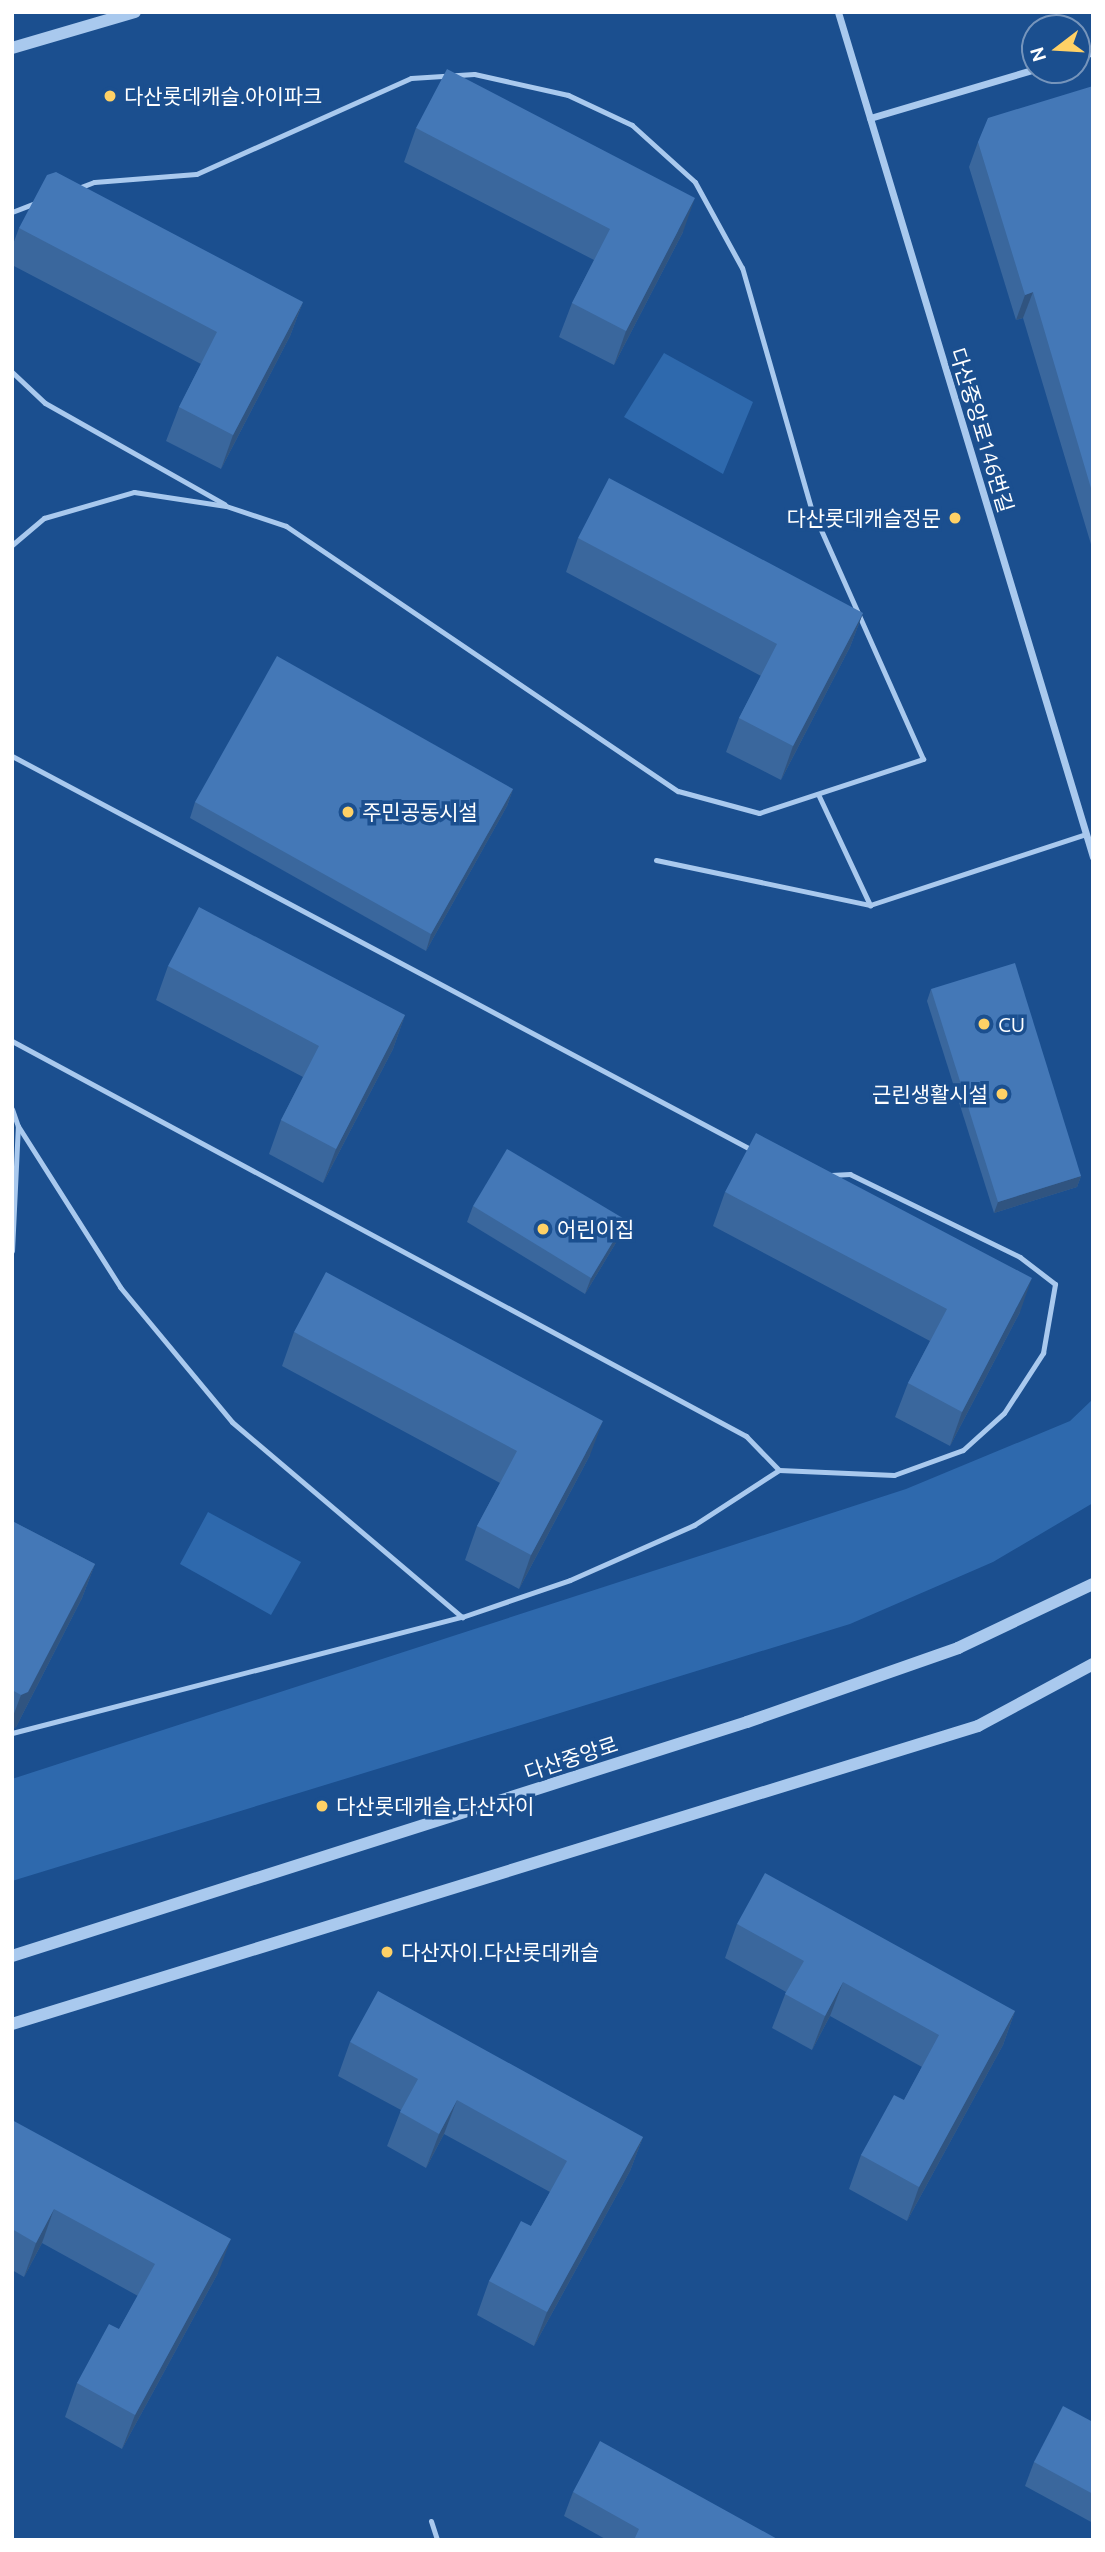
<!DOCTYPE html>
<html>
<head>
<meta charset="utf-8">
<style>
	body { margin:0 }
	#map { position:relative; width:1105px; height:2552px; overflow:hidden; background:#1b4f8f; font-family:Ubuntu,"Noto Sans KR",sans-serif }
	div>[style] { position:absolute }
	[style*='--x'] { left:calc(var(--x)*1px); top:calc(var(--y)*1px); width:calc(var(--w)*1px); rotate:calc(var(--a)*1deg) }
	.green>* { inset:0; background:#2e69ad }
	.service>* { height:5px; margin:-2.5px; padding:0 2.5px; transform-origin:2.5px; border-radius:2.5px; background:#a9c9ee }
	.minor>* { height:7px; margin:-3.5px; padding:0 3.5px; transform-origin:3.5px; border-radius:3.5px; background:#a9c9ee }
	.tertiary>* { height:12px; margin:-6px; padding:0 6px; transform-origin:6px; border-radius:6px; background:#a9c9ee }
	.wall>* { inset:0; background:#3a679d }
	.shaded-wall>* { inset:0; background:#305480 }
	.building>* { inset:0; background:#4478b7 }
	.dots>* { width:19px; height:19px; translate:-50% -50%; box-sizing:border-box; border:4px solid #1b4f8f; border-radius:50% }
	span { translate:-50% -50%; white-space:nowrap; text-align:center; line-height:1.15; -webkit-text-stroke:7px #1b4f8f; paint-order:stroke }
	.poi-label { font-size:21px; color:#fff }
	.left { translate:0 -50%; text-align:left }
	.right { translate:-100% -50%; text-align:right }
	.street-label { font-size:21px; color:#fff }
	.frame { position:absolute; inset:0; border:14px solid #fff; pointer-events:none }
	.north { position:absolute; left:1021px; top:14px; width:70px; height:70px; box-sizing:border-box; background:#1b4f8f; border:2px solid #7695bc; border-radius:50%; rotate:253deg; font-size:19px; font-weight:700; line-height:28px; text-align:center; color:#fff }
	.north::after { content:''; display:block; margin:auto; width:24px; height:32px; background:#ffd166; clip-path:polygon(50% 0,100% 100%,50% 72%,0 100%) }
</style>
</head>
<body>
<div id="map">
	<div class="green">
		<div style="clip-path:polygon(664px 353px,753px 402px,723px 474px,624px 417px)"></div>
		<div style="clip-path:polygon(1093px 1399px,1093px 1503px,993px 1562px,850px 1624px,12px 1881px,12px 1779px,906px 1489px,1070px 1421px)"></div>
		<div style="clip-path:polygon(208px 1512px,301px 1562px,271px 1615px,180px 1564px)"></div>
	</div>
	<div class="service">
		<div style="--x:12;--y:212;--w:26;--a:-21"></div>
		<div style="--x:12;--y:372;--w:45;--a:43.2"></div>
		<div style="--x:45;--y:403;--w:206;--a:29.4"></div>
		<div style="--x:12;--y:545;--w:42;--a:-40.2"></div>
		<div style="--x:44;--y:518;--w:94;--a:-16.1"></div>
		<div style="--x:134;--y:492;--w:93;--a:8.7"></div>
		<div style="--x:226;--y:506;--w:63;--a:18.4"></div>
		<div style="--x:286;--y:526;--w:473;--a:34.1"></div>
		<div style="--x:678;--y:791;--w:84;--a:15.2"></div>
		<div style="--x:759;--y:813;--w:173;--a:-18.2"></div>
		<div style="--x:923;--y:759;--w:275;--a:-114"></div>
		<div style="--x:811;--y:508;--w:250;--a:-106"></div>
		<div style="--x:742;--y:268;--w:98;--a:-118.7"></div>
		<div style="--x:695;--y:182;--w:85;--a:-137.9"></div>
		<div style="--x:632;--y:125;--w:71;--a:-154.9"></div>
		<div style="--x:568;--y:95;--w:96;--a:-167.4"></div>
		<div style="--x:474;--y:74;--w:63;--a:176.4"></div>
		<div style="--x:411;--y:78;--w:235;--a:155.9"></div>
		<div style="--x:196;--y:174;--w:102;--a:175.5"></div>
		<div style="--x:94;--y:182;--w:17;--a:159"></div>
		<div style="--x:12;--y:756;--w:841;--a:28.03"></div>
		<div style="--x:818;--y:794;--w:123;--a:64.9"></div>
		<div style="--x:656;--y:860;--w:219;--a:11.9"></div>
		<div style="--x:870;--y:905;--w:227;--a:-18.2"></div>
		<div style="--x:12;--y:1041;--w:834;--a:28.29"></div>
		<div style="--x:746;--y:1436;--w:47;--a:45.9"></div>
		<div style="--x:12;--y:1109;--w:18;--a:71"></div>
		<div style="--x:18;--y:1126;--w:191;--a:57.6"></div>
		<div style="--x:120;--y:1287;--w:175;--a:50.3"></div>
		<div style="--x:232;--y:1422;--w:302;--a:40.3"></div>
		<div style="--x:12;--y:1251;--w:125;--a:-87.3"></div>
		<div style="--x:12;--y:1733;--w:465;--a:-14.5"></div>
		<div style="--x:462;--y:1617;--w:114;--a:-18.9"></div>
		<div style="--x:570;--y:1580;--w:136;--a:-23.9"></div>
		<div style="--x:694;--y:1525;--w:101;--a:-32.9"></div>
		<div style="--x:779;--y:1470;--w:115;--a:2.5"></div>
		<div style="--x:894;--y:1475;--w:73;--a:-19.9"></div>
		<div style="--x:963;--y:1450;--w:55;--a:-42.1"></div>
		<div style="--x:1004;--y:1413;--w:72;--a:-57"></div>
		<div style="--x:1043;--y:1353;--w:70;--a:-80.1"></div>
		<div style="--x:1055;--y:1284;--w:44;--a:-142.4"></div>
		<div style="--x:1020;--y:1257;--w:189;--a:-154"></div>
		<div style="--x:850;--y:1174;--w:19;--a:177"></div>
		<div style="--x:431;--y:2521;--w:20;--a:72"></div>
	</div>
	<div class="minor">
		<div style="--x:838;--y:12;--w:883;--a:73.21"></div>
		<div style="--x:1077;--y:57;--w:17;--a:-17"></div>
		<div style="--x:870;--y:118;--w:172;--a:-16.5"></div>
	</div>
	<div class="tertiary">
		<div style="--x:12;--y:48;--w:128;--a:-16.3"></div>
		<div style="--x:12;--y:1956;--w:771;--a:-17.66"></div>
		<div style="--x:747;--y:1722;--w:224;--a:-19.3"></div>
		<div style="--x:958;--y:1648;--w:149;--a:-25.4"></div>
		<div style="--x:12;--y:2024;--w:1011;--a:-17.14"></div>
		<div style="--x:978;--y:1726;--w:131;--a:-28.3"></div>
	</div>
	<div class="wall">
		<div style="clip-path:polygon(1093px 86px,1093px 551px,1023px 318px,1016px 320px,969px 167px,978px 142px)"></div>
		<div style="clip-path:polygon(416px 128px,683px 232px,614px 365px,559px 337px,572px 303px,594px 260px,404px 162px)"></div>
		<div style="clip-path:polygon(19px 228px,303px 302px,290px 336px,221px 469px,166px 441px,179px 407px,201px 364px,12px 265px,12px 247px)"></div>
		<div style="clip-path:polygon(578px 538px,863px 613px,850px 647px,781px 780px,726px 752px,739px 718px,761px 676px,566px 572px)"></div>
		<div style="clip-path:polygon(513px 789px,507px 806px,426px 951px,190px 818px,195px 802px)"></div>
		<div style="clip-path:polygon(168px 966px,405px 1015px,393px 1049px,323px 1183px,269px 1154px,281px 1120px,303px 1077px,156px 1000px)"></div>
		<div style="clip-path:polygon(931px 989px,1081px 1176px,1077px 1187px,994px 1213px,927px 1001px)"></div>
		<div style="clip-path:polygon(725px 1192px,1020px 1312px,950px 1446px,895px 1417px,908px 1383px,930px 1341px,713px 1226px)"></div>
		<div style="clip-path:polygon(473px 1206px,620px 1236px,585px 1294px,467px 1222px)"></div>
		<div style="clip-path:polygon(294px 1332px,590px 1455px,519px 1589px,465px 1560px,477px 1526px,500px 1483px,282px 1366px)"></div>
		<div style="clip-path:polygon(12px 1521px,95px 1564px,82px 1598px,16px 1727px,12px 1728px)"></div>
		<div style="clip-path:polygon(737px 1924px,1015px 2011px,1003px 2045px,907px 2221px,849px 2189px,861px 2155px,904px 2100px,922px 2067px,830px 2016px,812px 2050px,772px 2028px,786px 1992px,725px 1958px)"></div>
		<div style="clip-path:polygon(350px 2042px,643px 2137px,630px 2171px,534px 2346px,477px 2315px,489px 2281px,531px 2226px,550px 2192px,444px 2134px,426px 2168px,387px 2146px,401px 2110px,338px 2076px)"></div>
		<div style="clip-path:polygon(12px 2120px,218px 2273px,122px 2449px,65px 2417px,77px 2383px,119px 2329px,138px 2296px,42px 2243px,24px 2277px,12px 2270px)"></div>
		<div style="clip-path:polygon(1093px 2422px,1093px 2523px,1025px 2486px,1034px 2462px)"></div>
		<div style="clip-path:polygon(573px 2492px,779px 2540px,607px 2540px,564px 2516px)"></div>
	</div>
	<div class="shaded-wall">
		<div style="clip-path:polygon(695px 198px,683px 232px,614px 365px,626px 331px)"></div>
		<div style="clip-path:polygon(1033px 292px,1023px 318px,1016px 320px,1025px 295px)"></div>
		<div style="clip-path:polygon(303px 302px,290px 336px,221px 469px,233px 435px)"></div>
		<div style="clip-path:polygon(863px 613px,850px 647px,781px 780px,793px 746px)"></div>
		<div style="clip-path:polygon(513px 789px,507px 806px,426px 951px,431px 934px)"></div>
		<div style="clip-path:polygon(405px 1015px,393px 1049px,323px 1183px,336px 1149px)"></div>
		<div style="clip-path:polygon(1081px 1176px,1077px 1187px,994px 1213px,998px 1202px)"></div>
		<div style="clip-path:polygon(626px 1220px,620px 1236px,585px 1294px,591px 1278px)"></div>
		<div style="clip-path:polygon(1032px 1278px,1020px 1312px,950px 1446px,962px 1412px)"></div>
		<div style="clip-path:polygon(603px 1421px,590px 1455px,519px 1589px,531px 1555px)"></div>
		<div style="clip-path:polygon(95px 1564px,82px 1598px,16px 1727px,12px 1728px,12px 1719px,21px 1695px)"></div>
		<div style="clip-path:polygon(843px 1982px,830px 2016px,812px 2050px,825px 2016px)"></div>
		<div style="clip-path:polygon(1015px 2011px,1003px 2045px,907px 2221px,919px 2187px)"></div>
		<div style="clip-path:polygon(457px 2100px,444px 2134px,426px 2168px,439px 2134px)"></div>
		<div style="clip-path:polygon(643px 2137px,630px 2171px,534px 2346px,547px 2312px)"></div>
		<div style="clip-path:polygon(54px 2209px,42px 2243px,24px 2277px,36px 2243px)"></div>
		<div style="clip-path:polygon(231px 2239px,218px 2273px,122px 2449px,135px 2415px)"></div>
	</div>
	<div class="building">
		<div style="clip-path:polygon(447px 69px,695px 198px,626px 331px,572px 303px,610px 229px,416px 128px)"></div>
		<div style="clip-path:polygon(1093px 86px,1093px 495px,1033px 292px,1025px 295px,978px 142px,988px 118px)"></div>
		<div style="clip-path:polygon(56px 172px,303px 302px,233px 435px,179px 407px,217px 332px,19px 228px,47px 175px)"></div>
		<div style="clip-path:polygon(609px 478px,863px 613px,793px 746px,739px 718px,777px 644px,578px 538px)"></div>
		<div style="clip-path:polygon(277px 656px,513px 789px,431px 934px,195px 802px)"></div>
		<div style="clip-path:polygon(199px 907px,405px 1015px,336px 1149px,281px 1120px,319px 1046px,168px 966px)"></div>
		<div style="clip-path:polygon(1015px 963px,1081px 1176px,998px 1202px,931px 989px)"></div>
		<div style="clip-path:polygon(756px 1133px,1032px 1278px,962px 1412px,908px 1383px,947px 1309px,725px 1192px)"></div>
		<div style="clip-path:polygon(507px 1149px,626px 1220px,591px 1278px,473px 1206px)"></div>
		<div style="clip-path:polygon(326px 1272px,603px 1421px,531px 1555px,477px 1526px,517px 1451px,294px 1332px)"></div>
		<div style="clip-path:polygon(12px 1521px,95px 1564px,28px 1692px,21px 1695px,12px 1690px)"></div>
		<div style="clip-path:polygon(765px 1873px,1015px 2011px,919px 2187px,861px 2155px,894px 2095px,904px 2100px,939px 2035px,843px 1982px,825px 2016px,785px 1994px,804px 1961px,737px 1924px)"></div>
		<div style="clip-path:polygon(378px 1991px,643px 2137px,547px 2312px,489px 2281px,521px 2221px,531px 2226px,567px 2161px,457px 2100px,439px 2134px,400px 2112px,418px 2079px,350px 2042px)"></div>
		<div style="clip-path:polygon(12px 2120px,231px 2239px,135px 2415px,77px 2383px,109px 2324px,119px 2329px,155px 2264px,54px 2209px,36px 2243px,12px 2229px)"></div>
		<div style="clip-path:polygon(1063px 2406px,1093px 2422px,1093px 2494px,1034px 2462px)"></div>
		<div style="clip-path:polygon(600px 2441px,779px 2540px,634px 2540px,639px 2529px,573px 2492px)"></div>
	</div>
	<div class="dots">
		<div style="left:110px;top:96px;background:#ffd166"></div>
		<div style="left:955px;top:518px;background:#ffd166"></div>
		<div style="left:348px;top:812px;background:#ffd166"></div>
		<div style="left:984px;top:1024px;background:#ffd166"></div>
		<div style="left:1002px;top:1094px;background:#ffd166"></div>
		<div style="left:543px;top:1229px;background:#ffd166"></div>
		<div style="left:322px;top:1806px;background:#ffd166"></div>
		<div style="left:387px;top:1952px;background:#ffd166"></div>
	</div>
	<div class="poi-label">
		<span class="left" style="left:124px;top:96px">다산롯데캐슬.아이파크</span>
		<span class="right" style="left:941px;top:518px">다산롯데캐슬정문</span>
		<span class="left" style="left:362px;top:812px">주민공동시설</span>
		<span class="left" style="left:998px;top:1024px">CU</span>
		<span class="right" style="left:988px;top:1094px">근린생활시설</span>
		<span class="left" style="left:557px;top:1229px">어린이집</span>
		<span class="left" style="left:336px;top:1806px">다산롯데캐슬.다산자이</span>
		<span class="left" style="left:401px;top:1952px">다산자이.다산롯데캐슬</span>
	</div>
	<div class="street-label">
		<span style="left:982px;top:430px;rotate:73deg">다산중앙로146번길</span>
		<span style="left:571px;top:1758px;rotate:-18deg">다산중앙로</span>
	</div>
	<div class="frame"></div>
	<div class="north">N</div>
</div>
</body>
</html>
